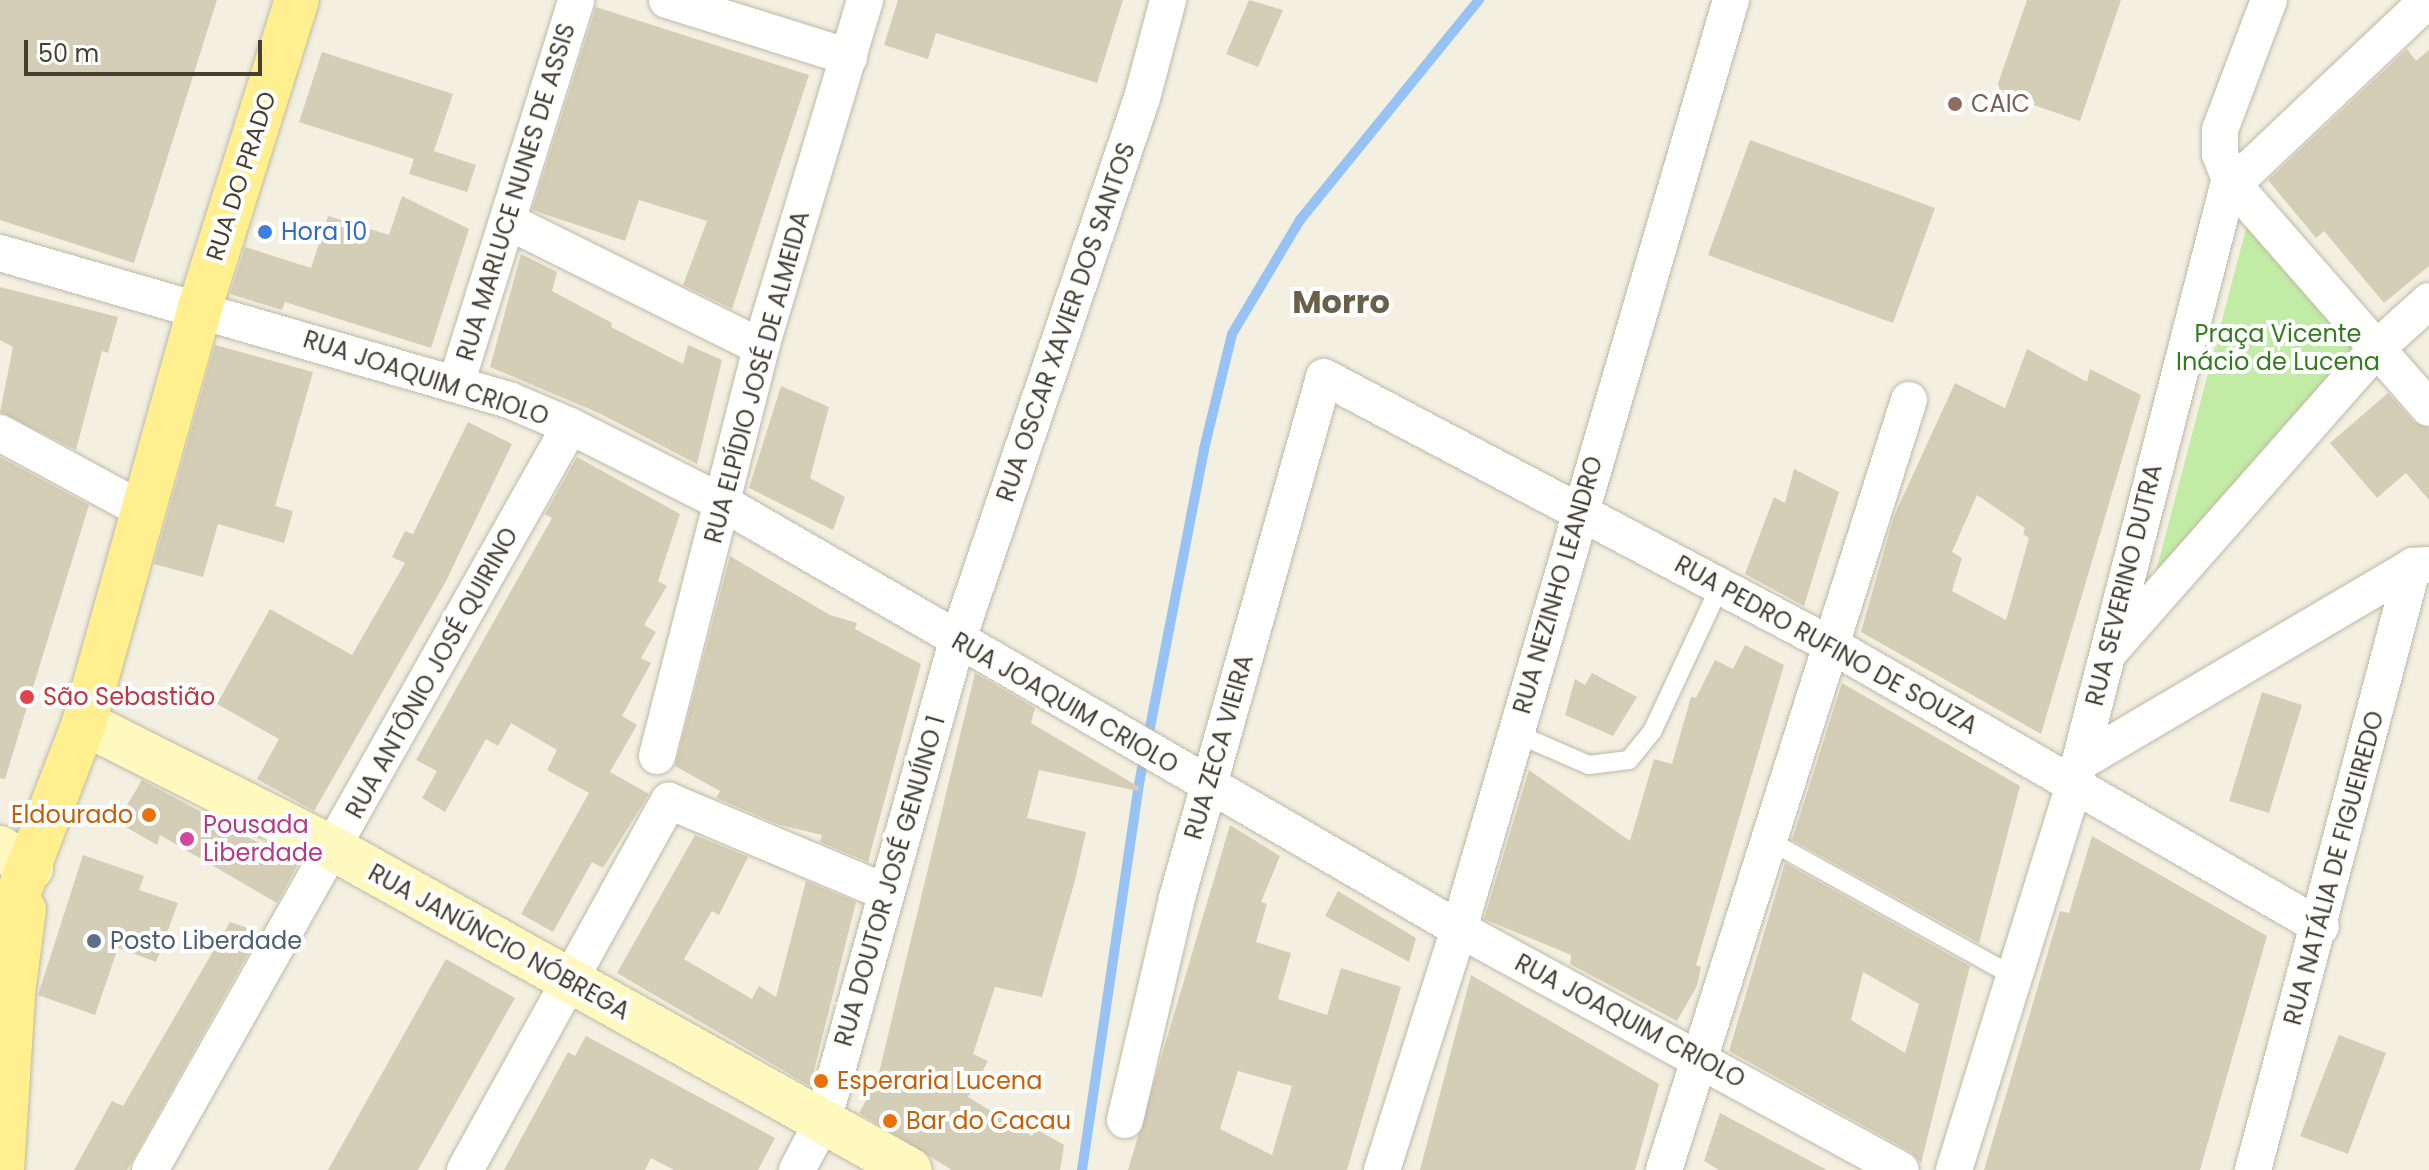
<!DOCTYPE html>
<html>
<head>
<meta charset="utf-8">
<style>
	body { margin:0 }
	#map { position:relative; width:2429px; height:1170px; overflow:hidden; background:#f3f0e2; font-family:Poppins,sans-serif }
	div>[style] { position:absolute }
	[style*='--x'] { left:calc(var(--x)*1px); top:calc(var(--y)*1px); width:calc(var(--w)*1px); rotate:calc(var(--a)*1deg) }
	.green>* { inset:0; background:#c2eca6 }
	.stream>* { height:10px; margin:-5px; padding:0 5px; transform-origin:5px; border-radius:5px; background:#97c2f6 }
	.building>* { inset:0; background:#d5ceb6 }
	.roads { filter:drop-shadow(0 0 2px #bfb9a4) drop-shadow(0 0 2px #bfb9a4) }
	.lane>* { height:18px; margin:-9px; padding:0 9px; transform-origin:9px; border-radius:9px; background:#fff }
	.street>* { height:36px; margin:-18px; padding:0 18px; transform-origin:18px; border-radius:18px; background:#fff }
	.secondary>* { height:44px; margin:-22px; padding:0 22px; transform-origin:22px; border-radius:22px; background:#fff9c0 }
	.primary>* { height:44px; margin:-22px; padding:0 22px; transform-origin:22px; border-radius:22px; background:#ffef8f }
	.dots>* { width:22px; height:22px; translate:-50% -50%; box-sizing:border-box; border:4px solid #fff; border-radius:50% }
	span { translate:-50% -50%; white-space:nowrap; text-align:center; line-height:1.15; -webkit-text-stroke:8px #fff; paint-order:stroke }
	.education-label { font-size:24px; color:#785e54 }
	.left { translate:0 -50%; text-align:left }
	.street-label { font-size:24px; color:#454032 }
	.shop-label { font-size:24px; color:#366cbe }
	.park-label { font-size:24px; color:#367b21 }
	.health-label { font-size:24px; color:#be3a42 }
	.food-label { font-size:24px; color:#c56008 }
	.right { translate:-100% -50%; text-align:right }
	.hotel-label { font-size:24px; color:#b23c85 }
	.service-label { font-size:24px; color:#4e5e75 }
	.district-label { font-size:32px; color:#686048; font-weight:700 }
	.scale { position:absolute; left:24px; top:40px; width:238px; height:36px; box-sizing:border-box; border:4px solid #454032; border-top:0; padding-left:10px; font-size:24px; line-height:28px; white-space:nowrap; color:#454032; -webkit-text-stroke:6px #fff; paint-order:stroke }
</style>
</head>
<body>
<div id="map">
	<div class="green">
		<div style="clip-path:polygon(2248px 221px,2363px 347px,2153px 583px)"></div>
	</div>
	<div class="stream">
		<div style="--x:1082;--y:1170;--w:390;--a:-81.6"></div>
		<div style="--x:1139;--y:784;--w:341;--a:-79"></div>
		<div style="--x:1204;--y:449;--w:118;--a:-76.3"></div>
		<div style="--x:1232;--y:334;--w:133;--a:-59.2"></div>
		<div style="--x:1300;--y:220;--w:284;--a:-50.9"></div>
	</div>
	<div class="building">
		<div style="clip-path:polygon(0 0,217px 0,134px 263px,0 220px)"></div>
		<div style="clip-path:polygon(898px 0,1123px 0,1097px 83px,936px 33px,928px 59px,884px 45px)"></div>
		<div style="clip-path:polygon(1249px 0,1283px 10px,1258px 67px,1226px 54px)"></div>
		<div style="clip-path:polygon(2027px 0,2121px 0,2080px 121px,1995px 92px)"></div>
		<div style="clip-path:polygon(596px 7px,809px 75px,732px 309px,683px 285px,707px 221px,639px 200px,625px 241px,532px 210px)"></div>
		<div style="clip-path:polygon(2407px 49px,2416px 61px,2429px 50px,2429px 266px,2384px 303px,2324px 231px,2316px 238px,2268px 180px)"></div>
		<div style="clip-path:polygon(322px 52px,453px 94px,434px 151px,476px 165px,467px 192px,409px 174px,414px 159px,299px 122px)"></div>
		<div style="clip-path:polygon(1750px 140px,1935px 208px,1893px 323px,1708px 255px)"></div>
		<div style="clip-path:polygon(402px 196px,469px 229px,431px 348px,285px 302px,282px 310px,230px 294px,245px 247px,311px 268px,328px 216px,389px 235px)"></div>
		<div style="clip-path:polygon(521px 254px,557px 272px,552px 291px,612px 323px,611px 327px,683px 364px,688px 345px,722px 360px,697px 464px,601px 414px,490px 367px)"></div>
		<div style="clip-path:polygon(0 287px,118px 317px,108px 353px,102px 351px,76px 450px,0 412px,13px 347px,0 340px)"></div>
		<div style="clip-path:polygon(215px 345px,313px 372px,275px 506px,293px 511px,284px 543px,218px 524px,203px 577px,154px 564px)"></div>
		<div style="clip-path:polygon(evenodd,2027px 349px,2087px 382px,2090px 369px,2141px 395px,2041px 734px,1861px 632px,1894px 516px,1955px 383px,2005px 408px,2027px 349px,1977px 495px,2025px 528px,2023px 534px,2029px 538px,2006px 620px,1952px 591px,1962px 558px,1952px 552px,1977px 495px)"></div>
		<div style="clip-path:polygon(781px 386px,829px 407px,810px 478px,845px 497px,833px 530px,749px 488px)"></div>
		<div style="clip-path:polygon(2388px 393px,2414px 422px,2429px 428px,2429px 500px,2406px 473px,2377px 498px,2330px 443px)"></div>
		<div style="clip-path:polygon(468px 422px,512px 444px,445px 583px,314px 811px,257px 779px,279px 739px,217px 704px,270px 609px,352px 655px,405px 563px,392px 557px,405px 531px,413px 534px)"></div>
		<div style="clip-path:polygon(0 457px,89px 505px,5px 779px,0 778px)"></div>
		<div style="clip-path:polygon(577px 457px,680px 514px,658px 581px,667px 586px,644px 625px,656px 632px,641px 658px,651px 663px,622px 716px,637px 725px,610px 772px,649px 794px,603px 868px,592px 862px,553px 932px,521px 914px,589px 793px,547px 770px,557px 750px,511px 723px,498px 746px,486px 739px,445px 812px,422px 798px,437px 771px,416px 760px,552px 518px,545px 514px)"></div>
		<div style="clip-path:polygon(1794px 469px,1839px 492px,1804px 606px,1745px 574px,1774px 497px,1785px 503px)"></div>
		<div style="clip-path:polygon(730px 556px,830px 615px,857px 623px,855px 629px,921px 664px,868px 862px,820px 842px,822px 835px,780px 825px,716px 798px,720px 791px,675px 766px)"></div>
		<div style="clip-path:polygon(1745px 645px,1784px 665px,1696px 965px,1701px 967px,1697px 986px,1677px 1021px,1570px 964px,1571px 955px,1484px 919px,1529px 770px,1630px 841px,1654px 759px,1672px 764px,1691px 697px,1696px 698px,1715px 660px,1733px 669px)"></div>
		<div style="clip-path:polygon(975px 673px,1035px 708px,1031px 723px,1139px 787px,1138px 791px,1039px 770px,1027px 818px,1086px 832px,1075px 880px,1042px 997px,995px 987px,973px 1054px,988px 1061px,968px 1097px,1032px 1136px,1036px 1129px,1064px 1145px,1060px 1170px,952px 1170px,859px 1113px,877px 1081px)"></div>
		<div style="clip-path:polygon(1592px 673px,1637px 697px,1613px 736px,1565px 715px,1575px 679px,1585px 685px)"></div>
		<div style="clip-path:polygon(1842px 683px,2020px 786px,1979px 943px,1792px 840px)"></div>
		<div style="clip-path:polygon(2262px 692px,2302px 705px,2269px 813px,2229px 801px)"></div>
		<div style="clip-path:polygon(142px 780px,298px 864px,277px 903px,160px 835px,157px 845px,117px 822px)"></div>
		<div style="clip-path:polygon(evenodd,1230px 825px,1280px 856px,1261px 902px,1267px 904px,1256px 942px,1291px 953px,1278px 999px,1327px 1015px,1341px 968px,1401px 987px,1347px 1170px,1128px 1170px,1230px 825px,1238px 1071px,1292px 1086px,1272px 1155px,1220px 1129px,1238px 1071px)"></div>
		<div style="clip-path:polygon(695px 835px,748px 857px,719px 915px,712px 911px,684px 959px,752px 999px,759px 986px,776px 997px,806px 881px,856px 902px,810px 1086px,617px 973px)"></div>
		<div style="clip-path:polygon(2092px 836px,2267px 936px,2200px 1170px,1984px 1170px,2060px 911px,2069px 913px)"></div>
		<div style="clip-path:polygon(83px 855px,144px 876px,139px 890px,178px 903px,156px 962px,118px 948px,95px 1015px,38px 995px)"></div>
		<div style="clip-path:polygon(evenodd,1785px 863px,1970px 966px,1921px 1163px,1911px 1152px,1729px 1051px,1785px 863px,1863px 972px,1919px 1004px,1905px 1053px,1851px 1020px,1863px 972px)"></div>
		<div style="clip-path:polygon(1338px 891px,1416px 938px,1409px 962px,1325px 916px)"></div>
		<div style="clip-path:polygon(230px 922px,260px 932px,127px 1170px,74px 1170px,112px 1101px,123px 1106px)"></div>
		<div style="clip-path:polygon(446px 959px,515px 998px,418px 1170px,328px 1170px)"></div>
		<div style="clip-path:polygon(1471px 975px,1659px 1084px,1635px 1170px,1420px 1170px)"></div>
		<div style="clip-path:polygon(2339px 1035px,2386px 1053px,2348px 1154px,2300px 1136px)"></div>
		<div style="clip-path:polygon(586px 1036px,775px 1138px,758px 1170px,674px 1170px,651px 1158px,645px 1170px,504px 1170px,568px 1052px,575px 1056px)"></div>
		<div style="clip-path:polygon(1720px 1113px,1784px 1147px,1827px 1170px,1719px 1170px,1704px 1161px)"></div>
	</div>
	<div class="roads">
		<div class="lane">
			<div style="--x:1515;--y:733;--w:81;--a:23.4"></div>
			<div style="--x:1589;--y:765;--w:40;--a:-7.1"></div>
			<div style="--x:1629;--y:760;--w:36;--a:-51"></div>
			<div style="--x:1652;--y:732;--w:161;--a:-65"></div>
			<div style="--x:1768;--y:840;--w:285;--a:29"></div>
		</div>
		<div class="street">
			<div style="--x:667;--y:0;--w:191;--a:17.4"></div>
			<div style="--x:2269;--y:0;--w:139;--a:110.7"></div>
			<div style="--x:2220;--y:130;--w:24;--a:90"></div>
			<div style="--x:2220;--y:154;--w:30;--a:69"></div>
			<div style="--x:2231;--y:182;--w:300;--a:48.8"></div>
			<div style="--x:509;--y:222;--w:281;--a:26.4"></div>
			<div style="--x:0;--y:253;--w:530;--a:16.11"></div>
			<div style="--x:509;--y:400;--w:66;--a:23.1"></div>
			<div style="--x:570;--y:426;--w:169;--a:26.7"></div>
			<div style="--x:721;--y:502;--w:853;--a:30.05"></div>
			<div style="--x:1459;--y:929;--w:503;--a:28.6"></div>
			<div style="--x:456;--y:384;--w:402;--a:-72.6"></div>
			<div style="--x:0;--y:433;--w:164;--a:28.4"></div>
			<div style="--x:2111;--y:650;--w:402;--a:-48.6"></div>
			<div style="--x:2377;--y:348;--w:70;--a:-42.1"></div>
			<div style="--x:657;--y:756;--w:422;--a:-75.7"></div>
			<div style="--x:761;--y:347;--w:362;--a:-73.3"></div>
			<div style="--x:2079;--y:763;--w:388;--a:-30.5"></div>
			<div style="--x:2413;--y:566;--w:14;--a:-4"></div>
			<div style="--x:1125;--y:1120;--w:228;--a:-76.8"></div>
			<div style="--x:1177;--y:898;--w:541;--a:-74.24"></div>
			<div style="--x:1324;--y:377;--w:573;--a:27.86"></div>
			<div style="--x:1831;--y:645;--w:565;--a:29.92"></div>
			<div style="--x:150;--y:1170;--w:854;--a:-60.55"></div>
			<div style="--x:465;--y:1170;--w:422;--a:-61.1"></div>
			<div style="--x:669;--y:801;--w:235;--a:22.8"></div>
			<div style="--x:797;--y:1170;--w:55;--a:-62"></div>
			<div style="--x:823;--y:1121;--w:497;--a:-74.4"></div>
			<div style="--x:957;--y:642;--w:575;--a:-71.22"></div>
			<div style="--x:1142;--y:98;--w:101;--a:-75.1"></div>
			<div style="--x:1382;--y:1170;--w:253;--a:-72.3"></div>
			<div style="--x:1459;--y:929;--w:968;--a:-73.68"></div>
			<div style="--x:1664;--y:1170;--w:808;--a:-72.35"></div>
			<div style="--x:1954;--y:1170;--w:404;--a:-72.7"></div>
			<div style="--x:2074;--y:784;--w:613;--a:-75.56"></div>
			<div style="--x:2227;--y:190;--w:277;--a:-43.4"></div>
			<div style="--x:2253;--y:1170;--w:625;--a:-75.16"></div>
		</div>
		<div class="secondary">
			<div style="--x:84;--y:723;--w:280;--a:26.7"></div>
			<div style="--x:334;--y:849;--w:659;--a:29.13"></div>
			<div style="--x:0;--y:848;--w:37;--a:33"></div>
		</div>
		<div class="primary">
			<div style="--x:0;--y:941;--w:234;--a:-68.9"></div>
			<div style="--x:84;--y:723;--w:432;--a:-74.4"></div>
			<div style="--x:200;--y:307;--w:322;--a:-72.5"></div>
			<div style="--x:2;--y:1170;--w:177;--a:-86.4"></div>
			<div style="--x:13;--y:993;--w:84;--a:-82.5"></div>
		</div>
	</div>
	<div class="dots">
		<div style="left:1955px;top:104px;background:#8d6e63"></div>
		<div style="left:265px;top:232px;background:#3f7fe0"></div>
		<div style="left:27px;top:697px;background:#e0444e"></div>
		<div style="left:149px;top:815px;background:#e8710a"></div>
		<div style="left:187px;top:839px;background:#d1479c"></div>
		<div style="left:94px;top:941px;background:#5c6f8a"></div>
		<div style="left:821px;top:1081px;background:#e8710a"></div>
		<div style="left:890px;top:1121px;background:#e8710a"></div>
	</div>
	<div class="education-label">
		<span class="left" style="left:1971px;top:104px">CAIC</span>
	</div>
	<div class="street-label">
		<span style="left:241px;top:176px;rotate:-72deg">RUA DO PRADO</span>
		<span style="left:516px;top:192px;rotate:-73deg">RUA MARLUCE NUNES DE ASSIS</span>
		<span style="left:1066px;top:322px;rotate:-71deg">RUA OSCAR XAVIER DOS SANTOS</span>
		<span style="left:757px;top:377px;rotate:-75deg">RUA ELPÍDIO JOSÉ DE ALMEIDA</span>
		<span style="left:426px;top:378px;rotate:18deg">RUA JOAQUIM CRIOLO</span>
		<span style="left:1558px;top:585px;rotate:-74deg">RUA NEZINHO LEANDRO</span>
		<span style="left:2124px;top:585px;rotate:-76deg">RUA SEVERINO DUTRA</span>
		<span style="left:1826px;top:645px;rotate:29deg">RUA PEDRO RUFINO DE SOUZA</span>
		<span style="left:432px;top:673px;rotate:-61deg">RUA ANTÔNIO JOSÉ QUIRINO</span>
		<span style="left:1065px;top:703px;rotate:30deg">RUA JOAQUIM CRIOLO</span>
		<span style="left:1219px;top:747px;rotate:-74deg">RUA ZECA VIEIRA</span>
		<span style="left:2334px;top:868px;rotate:-75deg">RUA NATÁLIA DE FIGUEIREDO</span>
		<span style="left:890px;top:881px;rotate:-74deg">RUA DOUTOR JOSÉ GENUÍNO 1</span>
		<span style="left:499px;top:942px;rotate:29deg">RUA JANÚNCIO NÓBREGA</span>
		<span style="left:1630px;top:1021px;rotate:28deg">RUA JOAQUIM CRIOLO</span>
	</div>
	<div class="shop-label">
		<span class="left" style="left:281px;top:232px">Hora 10</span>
	</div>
	<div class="park-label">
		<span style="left:2278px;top:348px">Praça Vicente<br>Inácio de Lucena</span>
	</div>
	<div class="health-label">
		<span class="left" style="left:43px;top:697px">São Sebastião</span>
	</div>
	<div class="food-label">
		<span class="right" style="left:133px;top:815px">Eldourado</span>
		<span class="left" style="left:837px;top:1081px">Esperaria Lucena</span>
		<span class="left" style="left:906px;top:1121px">Bar do Cacau</span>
	</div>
	<div class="hotel-label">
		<span class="left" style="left:203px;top:839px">Pousada<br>Liberdade</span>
	</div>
	<div class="service-label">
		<span class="left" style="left:110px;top:941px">Posto Liberdade</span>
	</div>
	<div class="district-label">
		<span style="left:1341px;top:302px">Morro</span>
	</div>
	<div class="scale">50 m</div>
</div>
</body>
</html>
